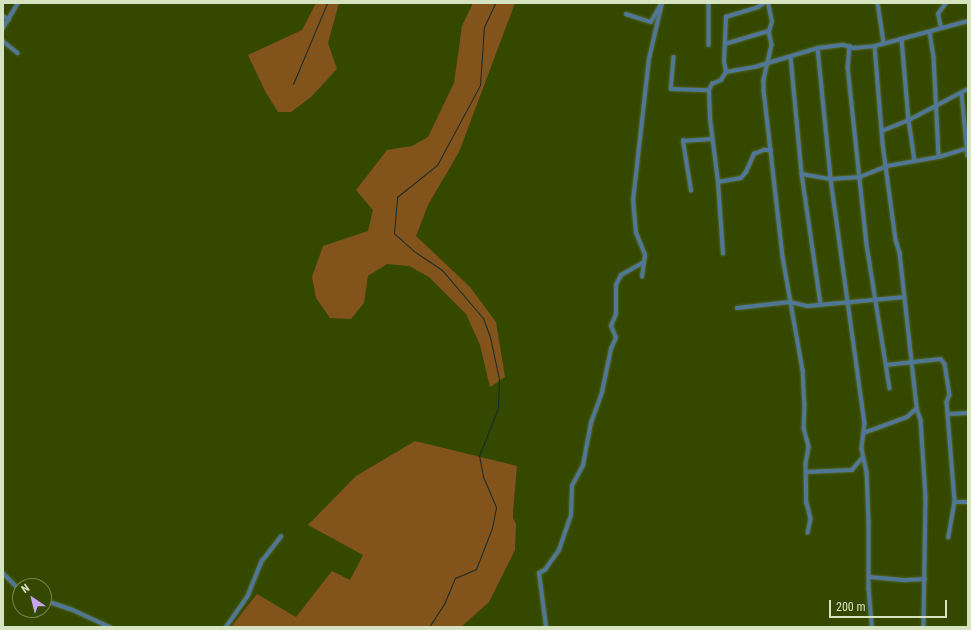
<!DOCTYPE html>
<html>
<head>
<meta charset="utf-8">
<style>
	body { margin:0 }
	#map { position:relative; width:971px; height:630px; overflow:hidden; background:#354800; font-family:"Roboto Condensed",sans-serif }
	div>[style] { position:absolute }
	[style*='--x'] { left:calc(var(--x)*1px); top:calc(var(--y)*1px); width:calc(var(--w)*1px); rotate:calc(var(--a)*1deg) }
	.green>* { inset:0; background:#83531c }
	.stream>* { height:1px; margin:-0.5px; padding:0 0.5px; transform-origin:0.5px; border-radius:0.5px; background:#152b28 }
	.roads { filter:drop-shadow(0 0 1px #526423) drop-shadow(0 0 1px #526423) }
	.street>* { height:3.5px; margin:-1.75px; padding:0 1.75px; transform-origin:1.75px; border-radius:1.75px; background:#517797 }
	span { translate:-50% -50%; white-space:nowrap; text-align:center; line-height:1.15; -webkit-text-stroke:3px #354800; paint-order:stroke }
	.frame { position:absolute; inset:0; border:4px solid #d6e3c1; pointer-events:none }
	.north { position:absolute; left:12px; top:578px; width:40px; height:40px; box-sizing:border-box; background:#354800; border:1px solid #75864d; border-radius:50%; rotate:325deg; font-size:11px; font-weight:700; line-height:16px; text-align:center; color:#d6e3c1 }
	.north::after { content:''; display:block; margin:auto; width:14px; height:18px; background:#c7a6ef; clip-path:polygon(50% 0,100% 100%,50% 72%,0 100%) }
	.scale { position:absolute; left:829px; top:600px; width:118px; height:18px; box-sizing:border-box; border:2px solid #d6e3c1; border-top:0; padding-left:5px; font-size:12px; line-height:14px; white-space:nowrap; color:#d6e3c1; -webkit-text-stroke:3px #354800; paint-order:stroke }
</style>
</head>
<body>
<div id="map">
	<div class="green">
		<div style="clip-path:polygon(316px 3px,339px 3px,328px 43px,337px 69px,311px 97px,291px 112px,278px 112px,265px 91px,248px 55px,302px 30px)"></div>
		<div style="clip-path:polygon(473px 3px,515px 3px,459px 152px,428px 205px,416px 236px,470px 287px,496px 322px,505px 377px,490px 387px,480px 345px,466px 314px,429px 277px,409px 266px,387px 264px,368px 276px,364px 303px,351px 319px,330px 318px,316px 298px,312px 277px,323px 246px,368px 231px,373px 210px,356px 190px,387px 150px,412px 146px,428px 137px,454px 83px,462px 26px)"></div>
		<div style="clip-path:polygon(415px 441px,517px 466px,513px 512px,513px 518px,516px 524px,515px 550px,489px 602px,461px 627px,231px 627px,257px 594px,296px 617px,332px 571px,350px 580px,363px 555px,308px 525px,356px 476px)"></div>
	</div>
	<div class="stream">
		<div style="--x:293;--y:84;--w:88;--a:-67.2"></div>
		<div style="--x:429;--y:627;--w:27;--a:-57"></div>
		<div style="--x:444;--y:604;--w:28;--a:-67"></div>
		<div style="--x:455;--y:578;--w:23;--a:-23"></div>
		<div style="--x:476;--y:569;--w:44;--a:-68.7"></div>
		<div style="--x:492;--y:528;--w:21;--a:-79"></div>
		<div style="--x:496;--y:507;--w:34;--a:-113"></div>
		<div style="--x:483;--y:476;--w:20;--a:-101"></div>
		<div style="--x:479;--y:456;--w:52;--a:-68.4"></div>
		<div style="--x:498;--y:408;--w:29;--a:-88"></div>
		<div style="--x:499;--y:379;--w:43;--a:-102.1"></div>
		<div style="--x:490;--y:337;--w:20;--a:-110"></div>
		<div style="--x:483;--y:318;--w:63;--a:-130.5"></div>
		<div style="--x:442;--y:270;--w:32;--a:-146"></div>
		<div style="--x:415;--y:252;--w:28;--a:-138"></div>
		<div style="--x:394;--y:233;--w:36;--a:-85"></div>
		<div style="--x:397;--y:197;--w:51;--a:-38.7"></div>
		<div style="--x:437;--y:165;--w:91;--a:-61.7"></div>
		<div style="--x:480;--y:85;--w:58;--a:-86.1"></div>
		<div style="--x:484;--y:27;--w:26;--a:-65"></div>
	</div>
	<div class="roads">
		<div class="street">
			<div style="--x:709;--y:3;--w:42;--a:90"></div>
			<div style="--x:878;--y:3;--w:40;--a:81.5"></div>
			<div style="--x:626;--y:14;--w:26;--a:18"></div>
			<div style="--x:651;--y:22;--w:18;--a:-61"></div>
			<div style="--x:3;--y:16;--w:7;--a:27"></div>
			<div style="--x:3;--y:28;--w:29;--a:-59"></div>
			<div style="--x:941;--y:28;--w:14;--a:-102"></div>
			<div style="--x:938;--y:14;--w:14;--a:-54"></div>
			<div style="--x:769;--y:31;--w:14;--a:78"></div>
			<div style="--x:772;--y:45;--w:37;--a:103"></div>
			<div style="--x:764;--y:81;--w:9;--a:90"></div>
			<div style="--x:764;--y:90;--w:168;--a:83.5"></div>
			<div style="--x:783;--y:257;--w:115;--a:80"></div>
			<div style="--x:803;--y:370;--w:34;--a:87"></div>
			<div style="--x:805;--y:404;--w:24;--a:92"></div>
			<div style="--x:804;--y:428;--w:20;--a:75"></div>
			<div style="--x:809;--y:447;--w:17;--a:100"></div>
			<div style="--x:806;--y:464;--w:39;--a:89"></div>
			<div style="--x:807;--y:503;--w:16;--a:76"></div>
			<div style="--x:811;--y:519;--w:14;--a:102"></div>
			<div style="--x:930;--y:32;--w:25;--a:81"></div>
			<div style="--x:934;--y:57;--w:100;--a:87.1"></div>
			<div style="--x:902;--y:39;--w:81;--a:85.1"></div>
			<div style="--x:909;--y:120;--w:41;--a:81.7"></div>
			<div style="--x:3;--y:41;--w:19;--a:39"></div>
			<div style="--x:725;--y:44;--w:46;--a:-16.5"></div>
			<div style="--x:769;--y:31;--w:9;--a:-72"></div>
			<div style="--x:772;--y:22;--w:19;--a:-102"></div>
			<div style="--x:850;--y:46;--w:21;--a:95"></div>
			<div style="--x:848;--y:67;--w:179;--a:83.9"></div>
			<div style="--x:867;--y:245;--w:145;--a:80.9"></div>
			<div style="--x:875;--y:46;--w:98;--a:85.3"></div>
			<div style="--x:883;--y:144;--w:97;--a:82.3"></div>
			<div style="--x:896;--y:240;--w:14;--a:73"></div>
			<div style="--x:900;--y:253;--w:156;--a:83.7"></div>
			<div style="--x:917;--y:408;--w:13;--a:72"></div>
			<div style="--x:921;--y:420;--w:77;--a:86.3"></div>
			<div style="--x:926;--y:497;--w:130;--a:90.9"></div>
			<div style="--x:818;--y:48;--w:132;--a:84.3"></div>
			<div style="--x:831;--y:179;--w:246;--a:82.1"></div>
			<div style="--x:865;--y:423;--w:26;--a:97"></div>
			<div style="--x:862;--y:449;--w:24;--a:78"></div>
			<div style="--x:867;--y:472;--w:49;--a:87.7"></div>
			<div style="--x:869;--y:521;--w:68;--a:90"></div>
			<div style="--x:869;--y:589;--w:38;--a:85"></div>
			<div style="--x:674;--y:57;--w:32;--a:95"></div>
			<div style="--x:671;--y:89;--w:38;--a:2"></div>
			<div style="--x:791;--y:57;--w:118;--a:84.6"></div>
			<div style="--x:802;--y:174;--w:132;--a:81.7"></div>
			<div style="--x:726;--y:72;--w:10;--a:-101"></div>
			<div style="--x:724;--y:62;--w:45;--a:-87.5"></div>
			<div style="--x:726;--y:17;--w:34;--a:-17"></div>
			<div style="--x:758;--y:7;--w:7;--a:-34"></div>
			<div style="--x:962;--y:93;--w:63;--a:84.6"></div>
			<div style="--x:882;--y:131;--w:29;--a:-22"></div>
			<div style="--x:909;--y:120;--w:67;--a:-27.7"></div>
			<div style="--x:802;--y:174;--w:29;--a:10"></div>
			<div style="--x:831;--y:179;--w:29;--a:-4"></div>
			<div style="--x:860;--y:177;--w:29;--a:-22"></div>
			<div style="--x:887;--y:166;--w:53;--a:-9.8"></div>
			<div style="--x:939;--y:157;--w:30;--a:-17"></div>
			<div style="--x:718;--y:182;--w:23;--a:-10"></div>
			<div style="--x:741;--y:178;--w:8;--a:-50"></div>
			<div style="--x:746;--y:172;--w:20;--a:-66"></div>
			<div style="--x:754;--y:154;--w:11;--a:-22"></div>
			<div style="--x:764;--y:150;--w:7;--a:0"></div>
			<div style="--x:691;--y:191;--w:51;--a:-99.1"></div>
			<div style="--x:683;--y:141;--w:29;--a:-4"></div>
			<div style="--x:723;--y:254;--w:72;--a:-94"></div>
			<div style="--x:718;--y:182;--w:64;--a:-97.2"></div>
			<div style="--x:710;--y:119;--w:29;--a:-92"></div>
			<div style="--x:709;--y:90;--w:7;--a:-63"></div>
			<div style="--x:712;--y:84;--w:10;--a:-24"></div>
			<div style="--x:721;--y:80;--w:9;--a:-58"></div>
			<div style="--x:726;--y:72;--w:29;--a:-10"></div>
			<div style="--x:755;--y:67;--w:66;--a:-16.8"></div>
			<div style="--x:818;--y:48;--w:26;--a:-7"></div>
			<div style="--x:844;--y:45;--w:10;--a:17"></div>
			<div style="--x:854;--y:48;--w:21;--a:-5"></div>
			<div style="--x:875;--y:46;--w:96;--a:-15"></div>
			<div style="--x:642;--y:277;--w:22;--a:-82"></div>
			<div style="--x:645;--y:255;--w:24;--a:-112"></div>
			<div style="--x:636;--y:233;--w:32;--a:-95"></div>
			<div style="--x:633;--y:201;--w:143;--a:-83.6"></div>
			<div style="--x:649;--y:59;--w:57;--a:-76.9"></div>
			<div style="--x:737;--y:308;--w:53;--a:-6.5"></div>
			<div style="--x:790;--y:302;--w:18;--a:13"></div>
			<div style="--x:808;--y:306;--w:97;--a:-5.3"></div>
			<div style="--x:886;--y:365;--w:55;--a:-6.2"></div>
			<div style="--x:941;--y:359;--w:6;--a:51"></div>
			<div style="--x:945;--y:364;--w:31;--a:81"></div>
			<div style="--x:950;--y:395;--w:8;--a:113"></div>
			<div style="--x:947;--y:402;--w:100;--a:85.4"></div>
			<div style="--x:955;--y:502;--w:36;--a:100"></div>
			<div style="--x:949;--y:414;--w:19;--a:-3"></div>
			<div style="--x:864;--y:433;--w:46;--a:-20.4"></div>
			<div style="--x:907;--y:417;--w:13;--a:-42"></div>
			<div style="--x:806;--y:472;--w:46;--a:-2.5"></div>
			<div style="--x:852;--y:470;--w:17;--a:-50"></div>
			<div style="--x:955;--y:502;--w:13;--a:0"></div>
			<div style="--x:3;--y:573;--w:24;--a:45"></div>
			<div style="--x:870;--y:577;--w:36;--a:5"></div>
			<div style="--x:906;--y:580;--w:19;--a:-3"></div>
			<div style="--x:44;--y:600;--w:31;--a:19"></div>
			<div style="--x:73;--y:610;--w:41;--a:24.7"></div>
			<div style="--x:226;--y:627;--w:39;--a:-55"></div>
			<div style="--x:248;--y:595;--w:37;--a:-68"></div>
			<div style="--x:262;--y:561;--w:31;--a:-52"></div>
			<div style="--x:546;--y:627;--w:54;--a:-97.4"></div>
			<div style="--x:539;--y:573;--w:7;--a:-27"></div>
			<div style="--x:545;--y:570;--w:24;--a:-55"></div>
			<div style="--x:559;--y:550;--w:36;--a:-71"></div>
			<div style="--x:571;--y:516;--w:30;--a:-88"></div>
			<div style="--x:572;--y:486;--w:24;--a:-62"></div>
			<div style="--x:583;--y:465;--w:43;--a:-79.2"></div>
			<div style="--x:591;--y:423;--w:33;--a:-70"></div>
			<div style="--x:602;--y:392;--w:44;--a:-78.2"></div>
			<div style="--x:611;--y:349;--w:12;--a:-66"></div>
			<div style="--x:616;--y:338;--w:13;--a:-113"></div>
			<div style="--x:611;--y:326;--w:13;--a:-67"></div>
			<div style="--x:616;--y:314;--w:29;--a:-90"></div>
			<div style="--x:616;--y:285;--w:11;--a:-63"></div>
			<div style="--x:621;--y:275;--w:26;--a:-29"></div>
		</div>
	</div>
	<div class="frame"></div>
	<div class="north">N</div>
	<div class="scale">200 m</div>
</div>
</body>
</html>
